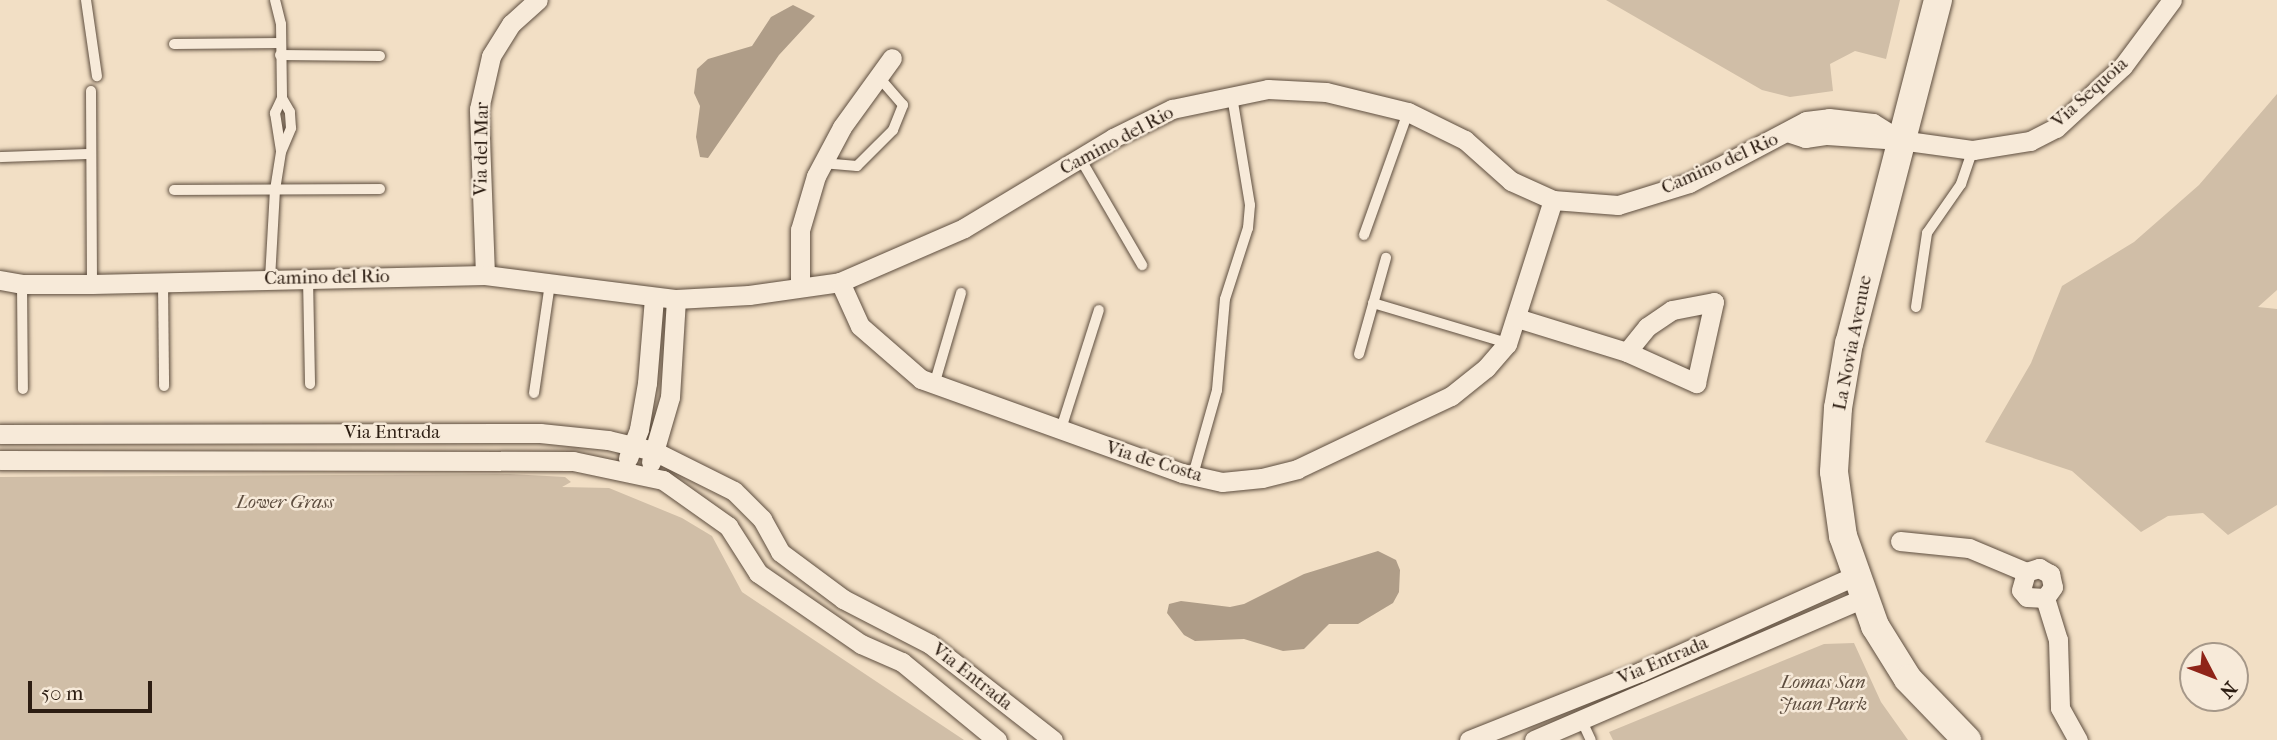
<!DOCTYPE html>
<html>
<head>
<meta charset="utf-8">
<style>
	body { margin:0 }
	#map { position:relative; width:2277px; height:740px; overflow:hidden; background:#f2dfc5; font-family:"IM FELL French Canon",serif }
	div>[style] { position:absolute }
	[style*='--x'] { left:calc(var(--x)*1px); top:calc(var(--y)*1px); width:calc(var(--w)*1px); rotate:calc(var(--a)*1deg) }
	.green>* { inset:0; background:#d0bea7 }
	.water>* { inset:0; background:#af9d88 }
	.roads { filter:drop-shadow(0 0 2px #5e4e3f) drop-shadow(0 0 2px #5e4e3f) }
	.service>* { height:10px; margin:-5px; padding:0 5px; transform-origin:5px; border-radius:5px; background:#f7ead9 }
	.minor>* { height:19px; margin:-9.5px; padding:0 9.5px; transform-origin:9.5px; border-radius:9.5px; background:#f7ead9 }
	.secondary>* { height:28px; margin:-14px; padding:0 14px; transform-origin:14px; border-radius:14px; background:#f7ead9 }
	span { translate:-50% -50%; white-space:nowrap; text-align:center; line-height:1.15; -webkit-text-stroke:5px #f7ead9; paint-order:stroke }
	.street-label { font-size:19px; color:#2c1d12 }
	.park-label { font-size:19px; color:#5d4d3f; font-style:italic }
	.north { position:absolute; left:2179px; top:642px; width:70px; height:70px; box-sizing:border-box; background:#f7ead9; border:2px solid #a69889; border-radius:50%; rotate:132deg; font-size:19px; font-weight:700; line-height:28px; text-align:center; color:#2c1d12 }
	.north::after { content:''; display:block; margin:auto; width:24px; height:32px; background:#8f2418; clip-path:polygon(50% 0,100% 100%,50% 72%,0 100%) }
	.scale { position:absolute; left:28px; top:681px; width:124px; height:32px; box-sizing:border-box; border:4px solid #2c1d12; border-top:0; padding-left:9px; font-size:21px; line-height:24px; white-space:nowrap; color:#2c1d12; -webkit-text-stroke:5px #f7ead9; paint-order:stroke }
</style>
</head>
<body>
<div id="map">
	<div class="green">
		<div style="clip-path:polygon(1606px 0,1900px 0,1886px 59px,1855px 51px,1830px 64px,1833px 91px,1790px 97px,1762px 90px)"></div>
		<div style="clip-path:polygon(2277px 94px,2277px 290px,2258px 307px,2277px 309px,2277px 505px,2228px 535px,2203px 513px,2168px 516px,2141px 532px,2072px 471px,1985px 442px,2031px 363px,2062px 286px,2134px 242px,2199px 185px)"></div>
		<div style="clip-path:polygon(510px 474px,565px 477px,571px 482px,562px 487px,609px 488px,682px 518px,712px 536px,742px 592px,964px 740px,0 740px,0 477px)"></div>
		<div style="clip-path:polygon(1854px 643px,1881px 702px,1908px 740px,1613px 740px,1609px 732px,1824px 644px)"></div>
	</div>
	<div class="water">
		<div style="clip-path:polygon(793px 5px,815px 16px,779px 55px,708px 158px,700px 157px,696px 137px,700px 106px,694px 93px,697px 69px,708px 59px,752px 46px,771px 17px)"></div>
		<div style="clip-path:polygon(1378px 551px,1396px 560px,1400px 570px,1399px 592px,1393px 603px,1358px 624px,1329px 624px,1304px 649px,1283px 651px,1244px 639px,1195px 641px,1184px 635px,1167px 613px,1169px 604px,1181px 601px,1230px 607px,1244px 604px,1304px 574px)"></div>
	</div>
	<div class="roads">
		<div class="service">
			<div style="--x:86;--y:0;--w:77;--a:81.8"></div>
			<div style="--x:275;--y:0;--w:25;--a:76"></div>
			<div style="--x:281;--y:24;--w:74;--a:89.2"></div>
			<div style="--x:282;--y:98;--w:17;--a:115"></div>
			<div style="--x:275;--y:113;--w:38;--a:81"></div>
			<div style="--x:174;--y:44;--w:106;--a:-0.5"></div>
			<div style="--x:280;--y:55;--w:100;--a:0.6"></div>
			<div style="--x:91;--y:91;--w:193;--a:89.7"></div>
			<div style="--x:0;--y:157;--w:90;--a:-1.9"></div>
			<div style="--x:1080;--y:158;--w:124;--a:59.9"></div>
			<div style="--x:822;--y:163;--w:35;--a:5"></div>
			<div style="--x:857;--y:166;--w:51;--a:-45"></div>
			<div style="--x:893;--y:130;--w:27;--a:-68"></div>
			<div style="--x:903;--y:105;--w:38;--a:-131"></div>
			<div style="--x:174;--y:190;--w:206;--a:-0.3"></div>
			<div style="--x:1364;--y:235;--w:131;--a:-70.3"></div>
			<div style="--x:308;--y:278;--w:106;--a:88.9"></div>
			<div style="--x:270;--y:279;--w:89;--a:-86.8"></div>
			<div style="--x:275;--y:190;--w:38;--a:-81"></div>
			<div style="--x:281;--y:152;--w:26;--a:-67"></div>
			<div style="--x:291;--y:128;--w:16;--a:-94"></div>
			<div style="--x:290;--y:112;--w:16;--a:-120"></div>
			<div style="--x:163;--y:282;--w:104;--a:89.4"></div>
			<div style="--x:22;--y:284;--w:105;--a:89.5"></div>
			<div style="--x:1373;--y:303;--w:140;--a:16.6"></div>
			<div style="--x:1916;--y:307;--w:75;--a:-81.5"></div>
			<div style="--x:1927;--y:233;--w:60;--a:-55.2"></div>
			<div style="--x:1961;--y:184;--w:36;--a:-71"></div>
			<div style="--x:1359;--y:354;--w:100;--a:-74.3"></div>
			<div style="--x:934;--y:385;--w:96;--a:-73.6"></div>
			<div style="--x:534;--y:393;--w:111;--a:-81.7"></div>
			<div style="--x:1060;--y:432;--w:128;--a:-72.3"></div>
			<div style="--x:1193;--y:475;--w:88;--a:-74.2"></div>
			<div style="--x:1217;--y:390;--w:91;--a:-85"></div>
			<div style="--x:1225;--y:299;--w:75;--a:-72.1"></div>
			<div style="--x:1248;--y:228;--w:23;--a:-85"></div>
			<div style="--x:1250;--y:205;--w:110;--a:-99.4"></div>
			<div style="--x:1581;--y:719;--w:23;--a:65"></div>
		</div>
		<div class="minor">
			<div style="--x:1790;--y:133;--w:16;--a:18"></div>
			<div style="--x:1805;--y:138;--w:22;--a:-8"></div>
			<div style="--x:1827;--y:135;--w:73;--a:3.9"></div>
			<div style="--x:1900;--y:140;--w:74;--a:7.8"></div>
			<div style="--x:1973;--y:150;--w:58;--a:-9"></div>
			<div style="--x:2030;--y:141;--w:29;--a:-27"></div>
			<div style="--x:2056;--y:128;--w:91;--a:-42.8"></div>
			<div style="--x:2123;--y:66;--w:82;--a:-53.4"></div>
			<div style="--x:485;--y:275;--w:166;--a:-92.1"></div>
			<div style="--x:479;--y:109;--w:54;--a:-77.2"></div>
			<div style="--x:491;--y:56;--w:38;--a:-58"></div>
			<div style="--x:511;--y:24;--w:36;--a:-42"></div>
			<div style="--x:0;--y:280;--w:22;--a:10"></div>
			<div style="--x:22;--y:284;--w:70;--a:0"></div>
			<div style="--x:92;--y:284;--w:393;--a:-1.3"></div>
			<div style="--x:485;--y:275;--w:193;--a:7.2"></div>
			<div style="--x:676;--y:299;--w:73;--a:-3.1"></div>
			<div style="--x:749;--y:295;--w:92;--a:-8.1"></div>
			<div style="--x:840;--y:282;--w:135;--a:-23.5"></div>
			<div style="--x:964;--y:228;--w:174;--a:-31.1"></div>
			<div style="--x:1113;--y:138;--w:66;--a:-26.2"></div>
			<div style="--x:1172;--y:109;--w:98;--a:-11.8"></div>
			<div style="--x:1268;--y:89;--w:58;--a:3"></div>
			<div style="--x:1326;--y:92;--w:84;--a:13.7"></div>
			<div style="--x:1408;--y:112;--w:64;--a:26.2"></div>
			<div style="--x:1465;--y:140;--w:62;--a:41.7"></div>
			<div style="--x:1511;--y:181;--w:46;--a:24.3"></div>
			<div style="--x:1553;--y:200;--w:65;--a:4.4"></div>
			<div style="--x:1618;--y:205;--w:74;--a:-17.2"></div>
			<div style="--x:1689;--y:183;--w:132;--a:-27.9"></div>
			<div style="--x:1806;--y:121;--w:23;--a:-7"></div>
			<div style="--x:1829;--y:118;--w:44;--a:6.5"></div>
			<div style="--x:1873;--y:123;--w:32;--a:32"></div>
			<div style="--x:840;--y:282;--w:48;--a:65.6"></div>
			<div style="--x:860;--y:326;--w:81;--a:41"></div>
			<div style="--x:921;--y:379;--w:277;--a:19.8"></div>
			<div style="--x:1182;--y:473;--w:41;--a:12.7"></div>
			<div style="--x:1222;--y:482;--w:40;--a:-5.7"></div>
			<div style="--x:1262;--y:478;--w:36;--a:-14"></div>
			<div style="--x:1297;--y:469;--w:170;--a:-25.4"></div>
			<div style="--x:1451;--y:396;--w:45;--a:-38.7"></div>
			<div style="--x:1486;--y:368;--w:32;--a:-49"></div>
			<div style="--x:1507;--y:344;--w:151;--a:-72.3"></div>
			<div style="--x:800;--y:286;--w:56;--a:-90"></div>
			<div style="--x:800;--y:230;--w:56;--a:-73.5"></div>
			<div style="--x:816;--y:176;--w:55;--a:-62"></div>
			<div style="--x:842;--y:127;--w:85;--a:-54.1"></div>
			<div style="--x:1517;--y:318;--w:115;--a:17.2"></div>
			<div style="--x:1627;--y:352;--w:76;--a:24.2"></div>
			<div style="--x:1696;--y:383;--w:83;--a:-77.5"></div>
			<div style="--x:1714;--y:302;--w:43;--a:169.2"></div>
			<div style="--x:1672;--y:310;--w:30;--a:146"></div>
			<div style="--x:1647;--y:327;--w:32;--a:129"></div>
			<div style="--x:0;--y:434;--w:540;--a:-0.11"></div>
			<div style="--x:540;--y:433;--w:68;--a:5.9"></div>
			<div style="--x:608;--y:440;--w:47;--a:13.4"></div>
			<div style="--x:654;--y:451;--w:89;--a:26.6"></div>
			<div style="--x:734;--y:491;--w:40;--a:45"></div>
			<div style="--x:762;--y:519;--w:38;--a:61"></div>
			<div style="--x:780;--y:552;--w:79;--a:36.7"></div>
			<div style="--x:843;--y:599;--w:98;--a:27.3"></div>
			<div style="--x:930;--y:644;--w:156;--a:38"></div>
			<div style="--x:628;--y:458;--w:31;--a:-69"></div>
			<div style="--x:639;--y:429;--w:47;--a:-80.1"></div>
			<div style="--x:647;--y:383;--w:86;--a:-85.3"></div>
			<div style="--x:0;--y:460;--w:573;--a:0.1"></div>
			<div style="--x:573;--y:461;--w:92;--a:11.9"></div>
			<div style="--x:663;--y:480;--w:80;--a:35.3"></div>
			<div style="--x:728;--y:526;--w:56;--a:57.4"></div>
			<div style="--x:758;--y:573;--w:125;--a:34.6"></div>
			<div style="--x:861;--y:644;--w:45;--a:23.7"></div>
			<div style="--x:902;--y:662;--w:123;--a:39.4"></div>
			<div style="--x:651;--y:462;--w:68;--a:-73.7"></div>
			<div style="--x:670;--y:397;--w:98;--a:-86.5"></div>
			<div style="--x:1900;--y:541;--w:69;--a:5.8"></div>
			<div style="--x:1969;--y:548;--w:62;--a:22.8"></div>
			<div style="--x:2026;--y:572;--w:14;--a:-17"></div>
			<div style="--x:2039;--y:568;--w:13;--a:29"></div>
			<div style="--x:2050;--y:574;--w:13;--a:77"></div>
			<div style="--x:2053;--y:587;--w:14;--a:126"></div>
			<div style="--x:2045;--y:598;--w:18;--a:-177"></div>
			<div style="--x:2027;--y:597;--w:9;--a:-131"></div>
			<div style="--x:2021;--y:590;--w:19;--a:-74"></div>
			<div style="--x:2045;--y:598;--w:44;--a:72.8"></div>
			<div style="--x:2058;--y:640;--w:68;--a:88.3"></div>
			<div style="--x:2060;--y:708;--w:37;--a:61"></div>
			<div style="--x:1469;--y:740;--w:184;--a:-21.7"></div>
			<div style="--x:1640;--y:672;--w:235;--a:-24.1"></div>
			<div style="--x:1534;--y:740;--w:357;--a:-23.3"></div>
		</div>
		<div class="secondary">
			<div style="--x:1938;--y:0;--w:354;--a:104.5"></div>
			<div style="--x:1849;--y:343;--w:66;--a:99.6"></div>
			<div style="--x:1838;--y:408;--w:64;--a:93.6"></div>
			<div style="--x:1834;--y:472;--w:65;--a:82"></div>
			<div style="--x:1843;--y:536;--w:96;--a:70.4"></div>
			<div style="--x:1875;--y:626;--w:62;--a:58.1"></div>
			<div style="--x:1908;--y:679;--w:85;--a:46"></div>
		</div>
	</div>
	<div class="street-label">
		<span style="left:2090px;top:93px;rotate:-42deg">Via Sequoia</span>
		<span style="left:1117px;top:141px;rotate:-28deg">Camino del Rio</span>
		<span style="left:482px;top:149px;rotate:-89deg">Via del Mar</span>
		<span style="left:1720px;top:164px;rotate:-24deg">Camino del Rio</span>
		<span style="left:327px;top:278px;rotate:-1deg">Camino del Rio</span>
		<span style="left:1853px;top:343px;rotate:-79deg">La Novia Avenue</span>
		<span style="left:392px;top:433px">Via Entrada</span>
		<span style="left:1154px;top:462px;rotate:17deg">Via de Costa</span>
		<span style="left:1663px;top:661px;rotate:-23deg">Via Entrada</span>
		<span style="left:972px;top:677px;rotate:38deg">Via Entrada</span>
	</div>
	<div class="park-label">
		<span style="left:285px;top:503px">Lower Grass</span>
		<span style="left:1823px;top:694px">Lomas San<br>Juan Park</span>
	</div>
	<div class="north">N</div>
	<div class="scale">50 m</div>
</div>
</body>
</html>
